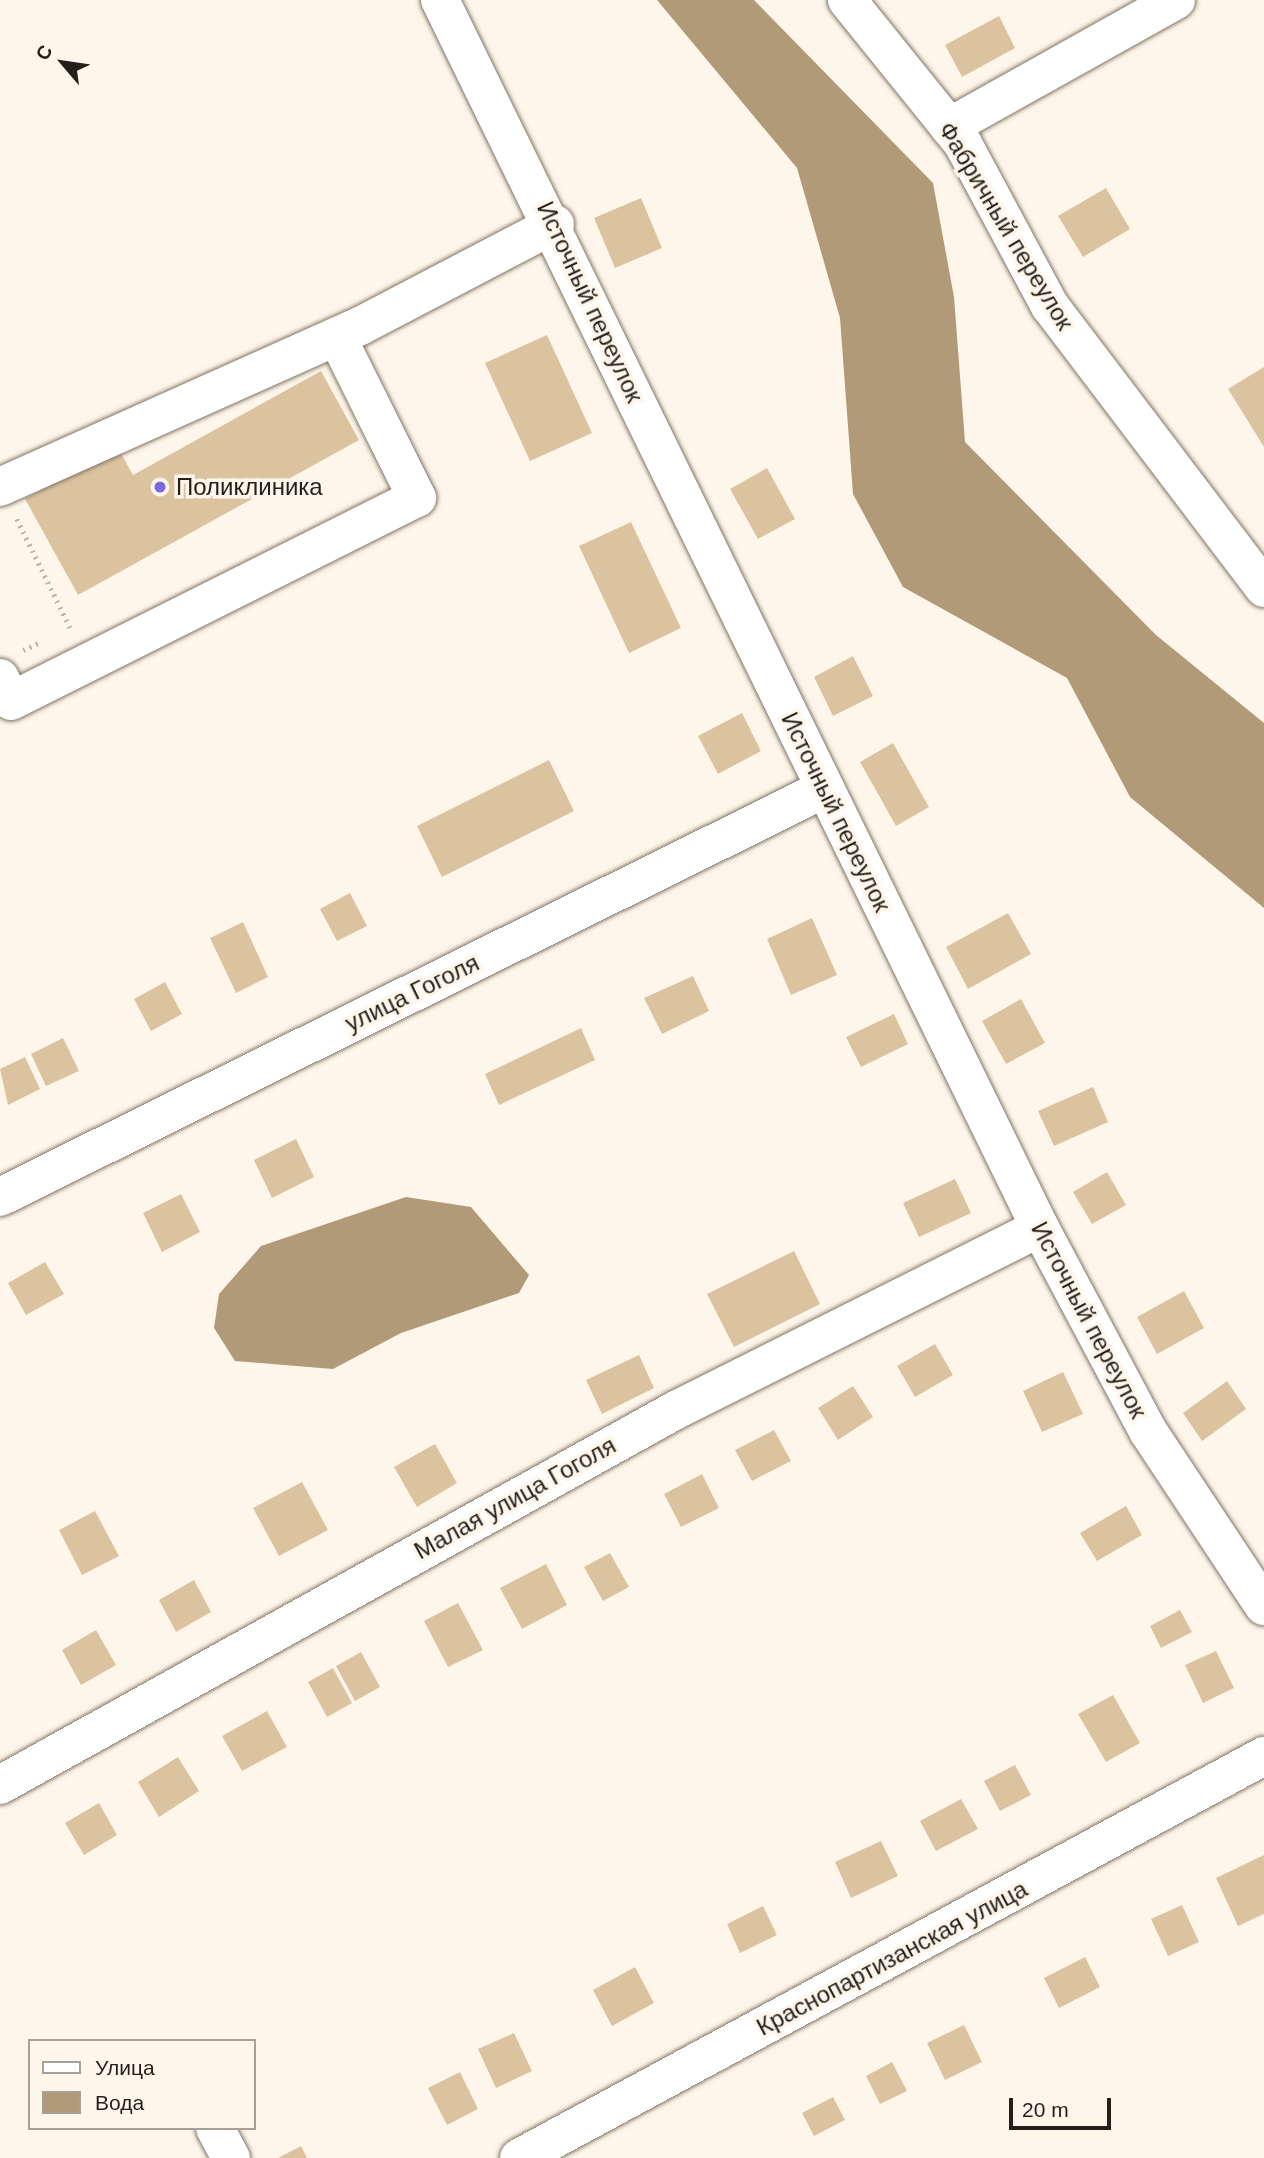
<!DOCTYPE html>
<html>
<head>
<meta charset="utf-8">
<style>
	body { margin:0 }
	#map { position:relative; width:1264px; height:2158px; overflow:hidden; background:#fef6eb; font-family:Helvetica,sans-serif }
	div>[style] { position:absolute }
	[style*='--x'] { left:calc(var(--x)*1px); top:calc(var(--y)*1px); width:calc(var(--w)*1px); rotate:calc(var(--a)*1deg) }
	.water>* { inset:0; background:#b19a77 }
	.building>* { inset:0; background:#dcc3a0 }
	.path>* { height:4.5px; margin-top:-2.25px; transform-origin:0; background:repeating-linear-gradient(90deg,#bcb5ab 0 2px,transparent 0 7px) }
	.roads { filter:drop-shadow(0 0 2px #807565) drop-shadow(0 0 2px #807565) }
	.minor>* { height:38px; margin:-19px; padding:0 19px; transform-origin:19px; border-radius:19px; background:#fff }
	.dots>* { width:19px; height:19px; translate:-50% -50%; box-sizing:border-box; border:4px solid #fef6eb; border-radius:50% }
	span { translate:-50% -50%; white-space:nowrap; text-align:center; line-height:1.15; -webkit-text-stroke:7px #fef6eb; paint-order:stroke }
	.street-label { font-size:24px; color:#241f19 }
	.poi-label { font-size:24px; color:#241f19 }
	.left { translate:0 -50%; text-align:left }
	.legend { position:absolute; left:28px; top:2039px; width:228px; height:91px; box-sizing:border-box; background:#fef6eb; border:2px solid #a7a097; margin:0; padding:9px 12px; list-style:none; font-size:21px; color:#241f19 }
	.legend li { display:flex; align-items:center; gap:14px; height:35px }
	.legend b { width:35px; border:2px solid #a7a097 }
	.north { position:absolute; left:28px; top:28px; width:70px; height:70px; -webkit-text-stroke:5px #fef6eb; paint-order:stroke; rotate:299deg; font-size:19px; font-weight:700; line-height:28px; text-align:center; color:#241f19 }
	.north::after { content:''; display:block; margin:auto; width:24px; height:32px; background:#241f19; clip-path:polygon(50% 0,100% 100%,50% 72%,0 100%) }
	.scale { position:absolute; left:1009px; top:2098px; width:102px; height:32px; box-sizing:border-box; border:4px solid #241f19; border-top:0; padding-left:9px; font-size:21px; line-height:24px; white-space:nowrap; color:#241f19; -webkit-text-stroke:5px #fef6eb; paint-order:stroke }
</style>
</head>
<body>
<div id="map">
	<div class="water">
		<div style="clip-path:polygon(657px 0,754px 0,933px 183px,954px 297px,965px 442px,1156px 635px,1264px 723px,1264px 908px,1130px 797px,1067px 678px,903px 587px,853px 494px,840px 318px,797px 168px)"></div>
		<div style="clip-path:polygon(406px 1197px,471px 1207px,529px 1275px,519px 1293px,401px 1333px,333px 1369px,235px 1361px,214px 1328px,219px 1294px,261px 1246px)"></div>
	</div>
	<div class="building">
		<div style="clip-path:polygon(999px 16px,1015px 48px,962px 77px,945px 45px)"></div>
		<div style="clip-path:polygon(1106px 188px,1130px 229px,1083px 257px,1058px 216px)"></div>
		<div style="clip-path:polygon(641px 198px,662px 248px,615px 268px,594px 218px)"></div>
		<div style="clip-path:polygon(547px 335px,592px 433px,530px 461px,485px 363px)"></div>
		<div style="clip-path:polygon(1264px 367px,1264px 447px,1228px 389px)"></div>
		<div style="clip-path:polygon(321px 371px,359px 440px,78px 595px,25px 499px,118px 448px,133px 475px)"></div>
		<div style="clip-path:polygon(767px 468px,795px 519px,758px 539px,730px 489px)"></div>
		<div style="clip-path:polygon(631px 522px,681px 628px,629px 653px,579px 546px)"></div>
		<div style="clip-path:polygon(853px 656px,873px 696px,833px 716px,814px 677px)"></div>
		<div style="clip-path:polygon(742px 713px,761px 751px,718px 774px,698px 736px)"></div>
		<div style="clip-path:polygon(893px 743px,929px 807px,896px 826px,860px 762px)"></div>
		<div style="clip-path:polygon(549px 760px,574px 811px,442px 877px,417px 826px)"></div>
		<div style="clip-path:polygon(350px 893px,367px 926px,337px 941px,320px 909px)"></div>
		<div style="clip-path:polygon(1008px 913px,1031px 954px,968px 989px,946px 947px)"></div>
		<div style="clip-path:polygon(812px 918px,837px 975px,791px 995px,767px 939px)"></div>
		<div style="clip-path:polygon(243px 922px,268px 977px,236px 993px,210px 938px)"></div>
		<div style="clip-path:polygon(693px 976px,709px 1011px,662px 1034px,644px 998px)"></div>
		<div style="clip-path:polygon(165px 982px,182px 1014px,151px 1031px,134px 999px)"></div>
		<div style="clip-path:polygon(1021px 999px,1045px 1043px,1006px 1064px,982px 1021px)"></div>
		<div style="clip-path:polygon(894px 1014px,908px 1044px,861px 1067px,846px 1037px)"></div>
		<div style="clip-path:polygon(581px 1028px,595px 1060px,499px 1105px,485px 1074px)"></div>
		<div style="clip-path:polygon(63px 1038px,79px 1071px,46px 1086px,31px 1054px)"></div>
		<div style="clip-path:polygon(25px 1057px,40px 1089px,8px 1105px,0 1069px)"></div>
		<div style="clip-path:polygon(1093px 1087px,1108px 1122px,1054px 1146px,1038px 1111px)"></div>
		<div style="clip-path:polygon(296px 1139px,314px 1177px,272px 1198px,254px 1160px)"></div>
		<div style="clip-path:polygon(1107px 1172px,1126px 1205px,1092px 1224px,1073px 1192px)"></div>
		<div style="clip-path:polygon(955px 1179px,971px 1213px,919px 1237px,903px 1203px)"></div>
		<div style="clip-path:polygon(181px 1194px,200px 1232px,162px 1252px,143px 1213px)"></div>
		<div style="clip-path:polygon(794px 1251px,820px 1304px,734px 1347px,707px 1294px)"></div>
		<div style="clip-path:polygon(45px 1262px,64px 1294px,26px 1315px,8px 1283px)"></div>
		<div style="clip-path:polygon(1184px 1291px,1204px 1328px,1157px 1354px,1137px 1317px)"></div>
		<div style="clip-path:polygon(935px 1344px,953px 1375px,915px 1397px,897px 1366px)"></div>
		<div style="clip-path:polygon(639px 1355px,654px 1388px,602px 1414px,586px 1380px)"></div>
		<div style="clip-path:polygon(1063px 1372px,1083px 1414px,1042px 1432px,1023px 1391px)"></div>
		<div style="clip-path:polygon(1227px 1381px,1246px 1409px,1202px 1441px,1183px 1413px)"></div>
		<div style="clip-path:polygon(853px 1386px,873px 1417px,838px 1440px,818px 1408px)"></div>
		<div style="clip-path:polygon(774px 1430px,791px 1461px,752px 1481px,735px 1450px)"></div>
		<div style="clip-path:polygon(435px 1444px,457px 1483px,417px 1507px,394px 1467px)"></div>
		<div style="clip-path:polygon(702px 1474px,719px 1508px,681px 1527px,664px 1494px)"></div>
		<div style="clip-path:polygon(302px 1482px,328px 1530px,279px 1556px,253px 1508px)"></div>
		<div style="clip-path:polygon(1126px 1506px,1142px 1535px,1097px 1561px,1080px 1533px)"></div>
		<div style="clip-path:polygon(95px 1511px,119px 1556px,82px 1575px,59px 1530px)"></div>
		<div style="clip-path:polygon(610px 1553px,629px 1587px,603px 1601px,584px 1567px)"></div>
		<div style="clip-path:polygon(546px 1564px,567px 1605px,522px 1629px,500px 1588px)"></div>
		<div style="clip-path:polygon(194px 1580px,211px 1612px,176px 1632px,159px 1600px)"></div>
		<div style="clip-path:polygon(458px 1603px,483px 1650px,448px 1667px,424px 1621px)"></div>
		<div style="clip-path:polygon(1180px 1610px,1192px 1632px,1161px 1648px,1150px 1626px)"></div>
		<div style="clip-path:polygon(96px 1630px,116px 1665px,81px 1685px,62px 1650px)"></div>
		<div style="clip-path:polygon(1216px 1651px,1234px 1688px,1203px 1703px,1185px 1665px)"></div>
		<div style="clip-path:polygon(361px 1652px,380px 1687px,355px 1701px,336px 1666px)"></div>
		<div style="clip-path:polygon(333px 1668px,352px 1703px,327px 1717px,308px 1682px)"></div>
		<div style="clip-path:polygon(1113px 1695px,1140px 1743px,1106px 1762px,1078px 1714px)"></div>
		<div style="clip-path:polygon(267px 1711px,287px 1747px,242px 1771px,222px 1736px)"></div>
		<div style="clip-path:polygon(178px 1757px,199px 1791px,159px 1817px,138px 1782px)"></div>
		<div style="clip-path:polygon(1015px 1765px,1031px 1795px,1000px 1811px,984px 1781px)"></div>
		<div style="clip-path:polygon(961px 1799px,978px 1829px,936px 1851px,920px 1821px)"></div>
		<div style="clip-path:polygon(99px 1803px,117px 1835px,84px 1855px,65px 1823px)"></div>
		<div style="clip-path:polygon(881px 1841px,898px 1876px,851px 1898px,835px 1862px)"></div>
		<div style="clip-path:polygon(1264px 1855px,1264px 1914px,1238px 1926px,1216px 1878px)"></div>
		<div style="clip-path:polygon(1182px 1905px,1199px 1942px,1168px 1956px,1151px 1919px)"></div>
		<div style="clip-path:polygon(763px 1906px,777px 1935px,740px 1953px,727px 1924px)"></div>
		<div style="clip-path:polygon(1085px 1957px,1100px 1987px,1059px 2008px,1044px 1978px)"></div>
		<div style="clip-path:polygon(635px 1967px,654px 2003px,612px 2026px,593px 1990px)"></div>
		<div style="clip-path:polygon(964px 2025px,982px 2062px,945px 2080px,927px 2043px)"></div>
		<div style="clip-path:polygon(514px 2033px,532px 2071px,496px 2088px,478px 2049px)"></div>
		<div style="clip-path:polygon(892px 2062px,907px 2091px,880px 2104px,866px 2076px)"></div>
		<div style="clip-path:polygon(460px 2072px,478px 2109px,447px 2125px,428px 2088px)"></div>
		<div style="clip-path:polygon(833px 2097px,845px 2120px,814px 2136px,802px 2113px)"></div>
		<div style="clip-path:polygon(301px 2146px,307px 2158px,278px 2158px)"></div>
	</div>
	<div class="path">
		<div style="--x:17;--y:519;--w:123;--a:63.9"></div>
		<div style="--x:23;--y:650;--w:20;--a:-24"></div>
	</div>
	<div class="roads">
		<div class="minor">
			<div style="--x:440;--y:0;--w:1367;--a:63.96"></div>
			<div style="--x:1040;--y:1228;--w:230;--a:62"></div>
			<div style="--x:1148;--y:1431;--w:210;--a:56.5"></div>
			<div style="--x:847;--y:0;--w:185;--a:51.1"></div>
			<div style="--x:963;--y:144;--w:184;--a:61.8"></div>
			<div style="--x:1050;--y:306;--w:354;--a:52.8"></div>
			<div style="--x:949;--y:127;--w:260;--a:-29.2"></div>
			<div style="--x:0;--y:487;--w:394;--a:-24.1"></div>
			<div style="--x:360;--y:326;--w:220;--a:-27.6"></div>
			<div style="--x:0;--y:678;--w:25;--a:64"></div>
			<div style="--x:11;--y:701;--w:454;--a:-26.6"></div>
			<div style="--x:417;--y:498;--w:180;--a:-116.4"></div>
			<div style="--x:0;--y:1197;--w:919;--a:-26.34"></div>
			<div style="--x:0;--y:1785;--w:773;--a:-29.02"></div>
			<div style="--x:676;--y:1410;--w:407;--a:-26.6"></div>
			<div style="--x:215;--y:2128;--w:34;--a:62"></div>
			<div style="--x:519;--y:2158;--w:847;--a:-28.35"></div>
		</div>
	</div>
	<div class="dots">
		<div style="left:160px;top:487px;background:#7a67e2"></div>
	</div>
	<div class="street-label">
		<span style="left:1006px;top:226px;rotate:59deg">Фабричный переулок</span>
		<span style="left:590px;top:302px;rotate:65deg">Источный переулок</span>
		<span style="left:836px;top:812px;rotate:64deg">Источный переулок</span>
		<span style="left:412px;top:993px;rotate:-26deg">улица Гоголя</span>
		<span style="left:1089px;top:1320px;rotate:62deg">Источный переулок</span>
		<span style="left:515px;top:1498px;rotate:-29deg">Малая улица Гоголя</span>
		<span style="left:892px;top:1958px;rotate:-28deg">Краснопартизанская улица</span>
	</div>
	<div class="poi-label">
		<span class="left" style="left:176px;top:487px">Поликлиника</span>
	</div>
	<ul class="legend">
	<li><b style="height:9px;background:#fff"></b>Улица</li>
	<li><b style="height:19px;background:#b19a77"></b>Вода</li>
	</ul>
	<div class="north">С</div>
	<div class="scale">20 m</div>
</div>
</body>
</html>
